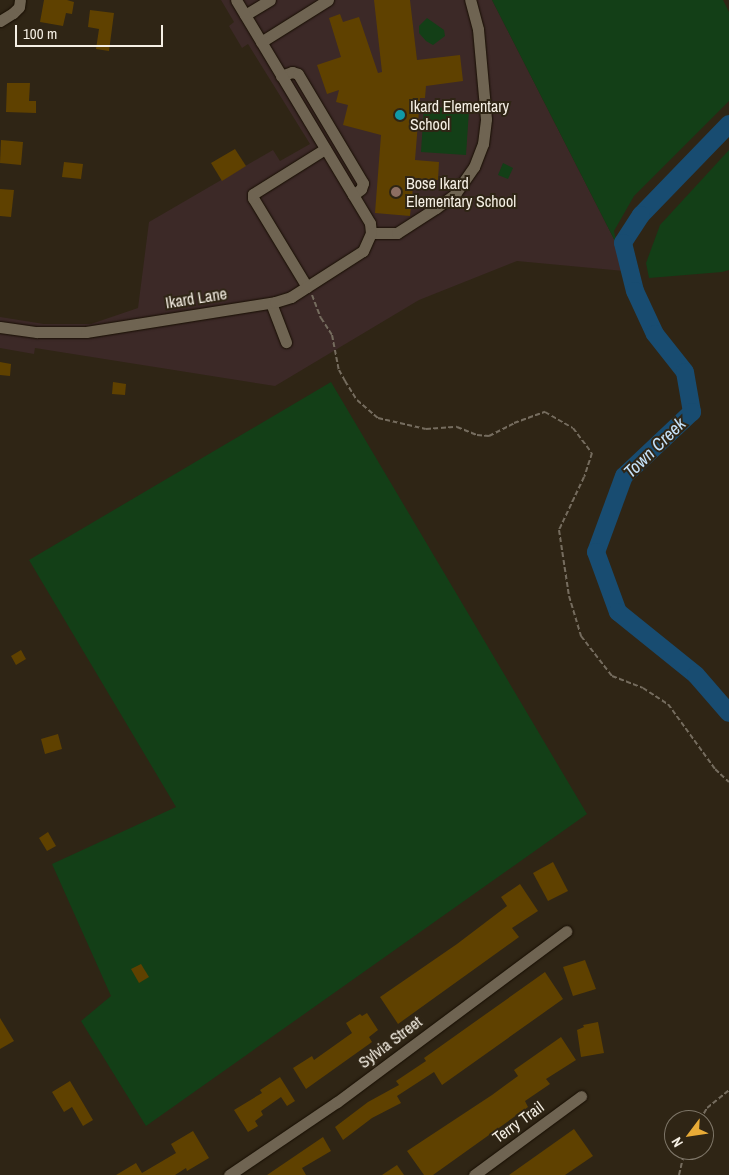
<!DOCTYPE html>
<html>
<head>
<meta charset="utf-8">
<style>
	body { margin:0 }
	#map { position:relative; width:729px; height:1175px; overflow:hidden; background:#2f2515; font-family:"Archivo Narrow",sans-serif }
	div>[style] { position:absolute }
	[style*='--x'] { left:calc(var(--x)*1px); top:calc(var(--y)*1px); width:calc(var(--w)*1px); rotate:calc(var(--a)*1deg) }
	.education>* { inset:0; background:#3c2927 }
	.green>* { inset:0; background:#133f17 }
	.river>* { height:18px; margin:-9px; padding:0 9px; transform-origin:9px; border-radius:9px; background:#184c71 }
	.building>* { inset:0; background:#5f4100 }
	.path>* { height:2px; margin-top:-1px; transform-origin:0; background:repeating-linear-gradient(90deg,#756c5e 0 5px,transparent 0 7.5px) }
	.roads { filter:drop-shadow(0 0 1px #170e02) drop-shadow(0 0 1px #170e02) }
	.minor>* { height:11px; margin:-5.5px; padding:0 5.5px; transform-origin:5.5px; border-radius:5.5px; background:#6f6452 }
	.dots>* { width:14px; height:14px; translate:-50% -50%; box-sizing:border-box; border:2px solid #2f2515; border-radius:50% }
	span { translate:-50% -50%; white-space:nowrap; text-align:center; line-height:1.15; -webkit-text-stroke:4px #2f2515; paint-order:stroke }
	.poi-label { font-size:16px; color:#f5efe4 }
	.left { translate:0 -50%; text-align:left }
	.street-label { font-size:16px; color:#f5efe4 }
	.water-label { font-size:18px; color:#c4e1f9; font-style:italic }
	.north { position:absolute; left:664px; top:1110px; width:50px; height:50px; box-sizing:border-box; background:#2f2515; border:1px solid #7e7668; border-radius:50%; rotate:239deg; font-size:14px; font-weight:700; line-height:20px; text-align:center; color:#f5efe4 }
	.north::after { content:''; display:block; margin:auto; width:18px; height:22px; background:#e8ab37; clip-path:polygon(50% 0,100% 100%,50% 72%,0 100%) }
	.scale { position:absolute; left:15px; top:25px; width:148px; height:22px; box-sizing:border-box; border:2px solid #f5efe4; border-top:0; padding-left:6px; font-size:15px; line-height:18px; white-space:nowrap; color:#f5efe4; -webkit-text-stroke:4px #2f2515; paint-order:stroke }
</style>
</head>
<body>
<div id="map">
	<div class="education">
		<div style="clip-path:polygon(221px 0,492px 0,617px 245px,624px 271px,517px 261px,419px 300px,275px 386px,35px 348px,34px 354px,0 348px,0 317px,44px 324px,91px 324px,138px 308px,149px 222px,273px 150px,280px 161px,310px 144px,248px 44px,242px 48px,229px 26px,234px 22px)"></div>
	</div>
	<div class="green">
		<div style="clip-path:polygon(492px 0,723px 0,729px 12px,729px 101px,634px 196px,614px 231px,617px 245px)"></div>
		<div style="clip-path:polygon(427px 18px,444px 30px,445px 36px,433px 45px,426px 41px,419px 33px,419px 26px)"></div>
		<div style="clip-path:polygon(424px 106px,469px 110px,466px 155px,421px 152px)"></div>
		<div style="clip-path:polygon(729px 150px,729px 270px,722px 272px,649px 278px,646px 263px,660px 225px)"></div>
		<div style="clip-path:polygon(503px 163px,513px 168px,508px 179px,498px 175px)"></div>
		<div style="clip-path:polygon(331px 382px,587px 814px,146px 1126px,81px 1021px,111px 996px,52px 864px,176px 807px,29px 560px)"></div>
	</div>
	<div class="river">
		<div style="--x:729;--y:124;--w:127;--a:134"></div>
		<div style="--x:641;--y:215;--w:33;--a:123"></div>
		<div style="--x:623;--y:243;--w:49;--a:76"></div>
		<div style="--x:635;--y:291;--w:47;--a:65.1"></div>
		<div style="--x:655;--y:334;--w:48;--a:51.7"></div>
		<div style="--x:685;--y:372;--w:41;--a:80.1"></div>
		<div style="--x:692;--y:412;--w:93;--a:136.7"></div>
		<div style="--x:624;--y:476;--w:81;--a:110.2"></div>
		<div style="--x:596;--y:552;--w:64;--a:69.9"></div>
		<div style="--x:618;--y:612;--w:100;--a:38.9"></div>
		<div style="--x:696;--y:675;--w:50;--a:49"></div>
	</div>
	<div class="building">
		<div style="clip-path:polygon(44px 0,67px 0,74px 2px,72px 14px,66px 13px,63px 26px,40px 22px)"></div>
		<div style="clip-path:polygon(374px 0,410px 0,417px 60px,460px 55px,463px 81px,426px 86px,425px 98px,420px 98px,415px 160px,439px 162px,438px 180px,414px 178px,410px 216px,375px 213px,381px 135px,343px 125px,348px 105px,336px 102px,339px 90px,327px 94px,317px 65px,341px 57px,329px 18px,340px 14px,343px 22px,359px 17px,378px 73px,382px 72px)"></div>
		<div style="clip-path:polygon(90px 10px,114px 13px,109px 51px,96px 49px,99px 29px,88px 27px)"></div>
		<div style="clip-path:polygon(7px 83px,30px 83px,29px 101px,36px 101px,36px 113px,6px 112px)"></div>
		<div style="clip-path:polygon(1px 140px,23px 142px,21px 165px,0 163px)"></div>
		<div style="clip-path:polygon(235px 149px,246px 166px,222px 181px,211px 163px)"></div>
		<div style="clip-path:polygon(64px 162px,83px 164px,81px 179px,62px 177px)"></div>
		<div style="clip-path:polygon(0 189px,14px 190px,11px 217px,0 216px)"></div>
		<div style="clip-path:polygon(0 362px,11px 364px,10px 376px,0 375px)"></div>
		<div style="clip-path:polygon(113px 382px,126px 384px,125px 395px,112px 394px)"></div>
		<div style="clip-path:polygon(21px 650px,26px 659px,16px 665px,11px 656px)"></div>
		<div style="clip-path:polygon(58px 734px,62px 749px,45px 754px,41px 739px)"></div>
		<div style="clip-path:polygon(48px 832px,56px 846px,47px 851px,39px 838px)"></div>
		<div style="clip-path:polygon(553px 862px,568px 891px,548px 901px,533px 873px)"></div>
		<div style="clip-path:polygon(520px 884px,538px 911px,512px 928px,519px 937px,398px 1024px,380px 997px,457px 944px,507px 906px,501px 897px)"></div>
		<div style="clip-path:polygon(585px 960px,596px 989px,573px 996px,563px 967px)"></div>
		<div style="clip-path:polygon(141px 964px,149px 977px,139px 983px,131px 969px)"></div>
		<div style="clip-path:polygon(545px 972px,563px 999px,442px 1085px,434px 1072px,397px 1096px,401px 1103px,372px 1118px,343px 1140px,335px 1127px,368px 1102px,399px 1085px,396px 1081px,426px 1061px,424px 1058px)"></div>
		<div style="clip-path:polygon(367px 1013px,378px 1030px,369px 1037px,372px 1042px,306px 1089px,293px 1068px,312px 1056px,314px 1060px,352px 1033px,346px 1023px,360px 1014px,362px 1016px)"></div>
		<div style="clip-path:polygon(0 1018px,14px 1041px,0 1049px)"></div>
		<div style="clip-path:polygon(598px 1022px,604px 1053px,581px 1057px,577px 1030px,584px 1027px,583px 1025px)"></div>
		<div style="clip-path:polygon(561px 1037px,576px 1060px,546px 1079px,550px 1084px,525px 1101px,528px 1107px,433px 1175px,424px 1175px,407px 1151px,492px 1095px,518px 1076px,514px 1070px)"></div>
		<div style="clip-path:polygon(280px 1077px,295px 1101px,287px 1106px,281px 1097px,261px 1111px,263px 1115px,255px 1121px,258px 1126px,248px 1132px,234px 1110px,262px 1093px,260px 1090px)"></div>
		<div style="clip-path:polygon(70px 1081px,93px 1120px,83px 1126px,72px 1107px,64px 1112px,52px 1092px)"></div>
		<div style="clip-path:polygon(574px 1129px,593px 1156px,565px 1175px,509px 1175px)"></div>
		<div style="clip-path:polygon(193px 1131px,209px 1158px,187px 1171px,186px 1168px,175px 1175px,116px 1175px,136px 1163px,142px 1173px,176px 1153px,171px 1144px)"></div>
		<div style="clip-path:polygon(323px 1137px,331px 1151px,302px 1168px,306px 1175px,267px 1175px)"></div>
		<div style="clip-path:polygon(397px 1165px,404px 1175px,382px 1175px)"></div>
	</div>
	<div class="path">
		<div style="--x:312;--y:295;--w:25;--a:69"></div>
		<div style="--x:321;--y:318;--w:20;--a:57"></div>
		<div style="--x:332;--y:335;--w:36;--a:79"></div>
		<div style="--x:339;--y:370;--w:13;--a:61"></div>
		<div style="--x:345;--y:381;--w:22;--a:58"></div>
		<div style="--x:357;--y:400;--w:28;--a:41"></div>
		<div style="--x:378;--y:418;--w:49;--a:12.9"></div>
		<div style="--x:426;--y:429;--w:31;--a:-4"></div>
		<div style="--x:457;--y:427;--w:22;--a:22"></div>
		<div style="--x:477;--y:435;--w:12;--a:5"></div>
		<div style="--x:489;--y:436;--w:28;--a:-27"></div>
		<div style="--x:514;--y:423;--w:33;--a:-20"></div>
		<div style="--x:545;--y:412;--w:32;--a:30"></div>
		<div style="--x:573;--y:428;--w:31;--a:53"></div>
		<div style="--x:592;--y:453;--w:25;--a:108"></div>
		<div style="--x:584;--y:477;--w:59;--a:115.3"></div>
		<div style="--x:559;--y:530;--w:67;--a:81.4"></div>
		<div style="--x:569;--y:596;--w:42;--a:73.3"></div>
		<div style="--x:581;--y:636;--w:51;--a:52.2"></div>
		<div style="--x:612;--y:676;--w:33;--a:21"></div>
		<div style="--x:643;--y:688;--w:30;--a:33"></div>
		<div style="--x:668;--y:704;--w:80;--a:54.1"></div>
		<div style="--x:715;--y:769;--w:19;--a:43"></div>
		<div style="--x:700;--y:1120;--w:14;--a:-60"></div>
		<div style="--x:707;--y:1108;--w:28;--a:-39"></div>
		<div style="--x:679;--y:1175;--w:26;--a:-77"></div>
	</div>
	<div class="roads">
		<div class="minor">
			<div style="--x:245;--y:15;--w:29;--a:-31"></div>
			<div style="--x:0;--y:21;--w:15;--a:-32"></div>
			<div style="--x:13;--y:13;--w:8;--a:-45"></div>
			<div style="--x:19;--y:7;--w:7;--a:-82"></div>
			<div style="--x:261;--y:42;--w:79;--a:-32.1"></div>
			<div style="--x:281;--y:76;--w:12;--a:-20"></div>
			<div style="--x:292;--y:72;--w:6;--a:18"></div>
			<div style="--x:298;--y:74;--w:127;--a:59.2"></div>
			<div style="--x:363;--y:183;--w:6;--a:108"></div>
			<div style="--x:361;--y:189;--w:10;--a:143"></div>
			<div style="--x:371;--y:233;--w:26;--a:0"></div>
			<div style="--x:397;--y:233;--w:46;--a:-32.7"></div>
			<div style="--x:436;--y:208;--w:24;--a:-36"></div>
			<div style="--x:455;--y:194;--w:33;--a:-55"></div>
			<div style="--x:474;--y:167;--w:25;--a:-69"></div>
			<div style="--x:483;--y:144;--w:25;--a:-83"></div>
			<div style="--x:486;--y:119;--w:90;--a:-95.1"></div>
			<div style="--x:478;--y:29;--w:30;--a:-105"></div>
			<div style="--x:307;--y:287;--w:104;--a:-121.2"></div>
			<div style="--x:253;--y:198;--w:4;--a:-90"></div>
			<div style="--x:253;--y:194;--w:85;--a:-32"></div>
			<div style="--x:271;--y:303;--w:42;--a:69"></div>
			<div style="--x:0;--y:327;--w:37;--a:8"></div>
			<div style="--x:37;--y:332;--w:49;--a:0"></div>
			<div style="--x:86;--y:332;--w:191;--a:-9"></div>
			<div style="--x:275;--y:302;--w:17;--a:-17"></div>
			<div style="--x:291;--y:297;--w:85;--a:-32.6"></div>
			<div style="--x:363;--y:251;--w:20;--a:-66"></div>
			<div style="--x:371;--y:233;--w:10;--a:-96"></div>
			<div style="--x:370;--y:223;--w:260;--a:-121"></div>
			<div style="--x:229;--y:1175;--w:130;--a:-34.1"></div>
			<div style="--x:337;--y:1102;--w:286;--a:-36.7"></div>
			<div style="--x:474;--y:1175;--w:133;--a:-36.4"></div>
		</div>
	</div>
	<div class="dots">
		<div style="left:400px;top:115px;background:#0f9aa8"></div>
		<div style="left:396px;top:192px;background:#8d6e63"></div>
	</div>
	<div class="poi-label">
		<span class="left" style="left:410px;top:115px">Ikard Elementary<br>School</span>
		<span class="left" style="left:406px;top:192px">Bose Ikard<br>Elementary School</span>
	</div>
	<div class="street-label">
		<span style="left:196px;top:298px;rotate:-9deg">Ikard Lane</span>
		<span style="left:390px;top:1042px;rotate:-37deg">Sylvia Street</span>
		<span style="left:518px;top:1122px;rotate:-36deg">Terry Trail</span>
	</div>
	<div class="water-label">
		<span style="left:655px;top:448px;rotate:-44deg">Town Creek</span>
	</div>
	<div class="north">N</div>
	<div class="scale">100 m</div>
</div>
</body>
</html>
